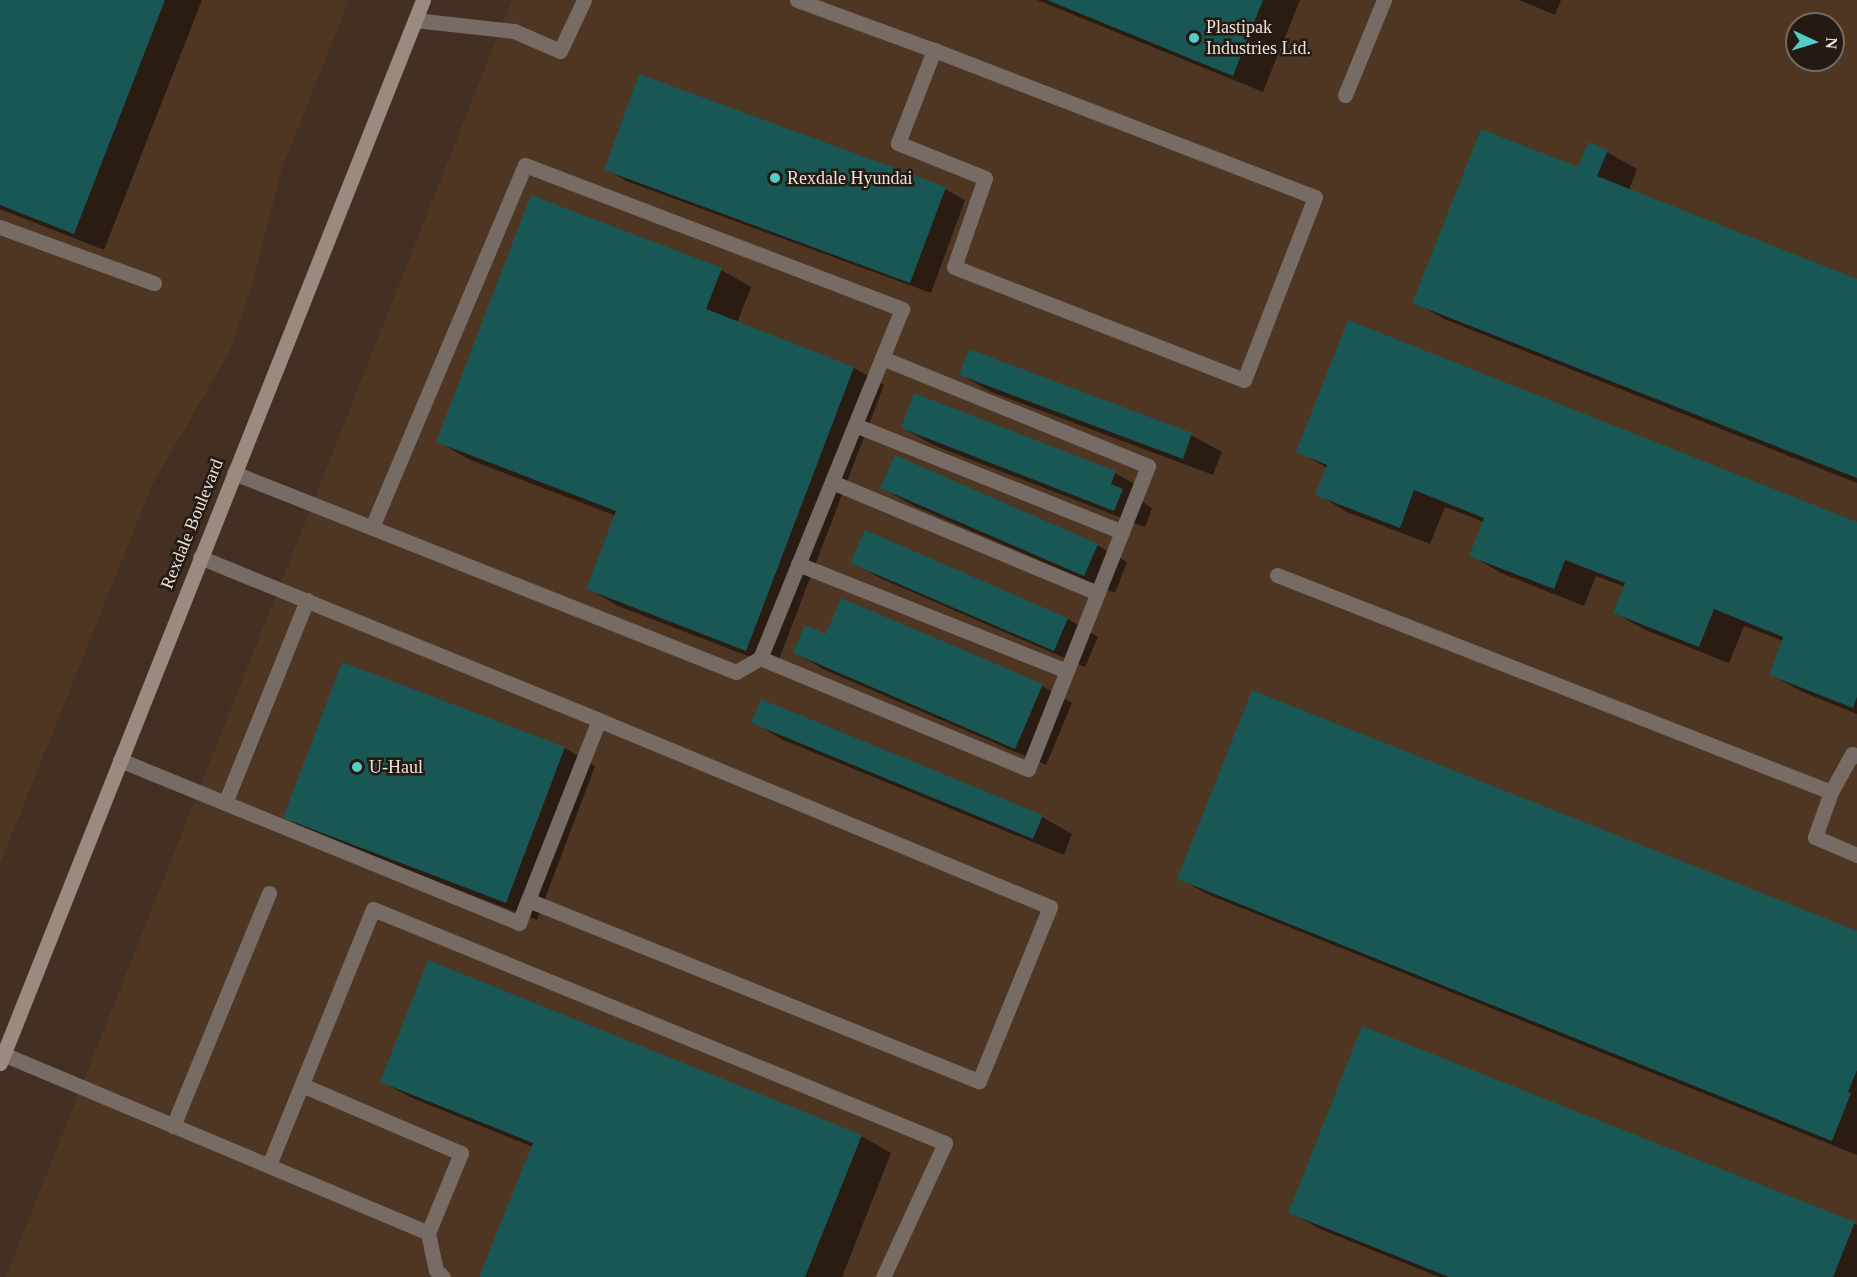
<!DOCTYPE html>
<html>
<head>
<meta charset="utf-8">
<style>
	body { margin:0 }
	#map { position:relative; width:1857px; height:1277px; overflow:hidden; background:#433022; font-family:Georgia,serif }
	div>[style] { position:absolute }
	[style*='--x'] { left:calc(var(--x)*1px); top:calc(var(--y)*1px); width:calc(var(--w)*1px); rotate:calc(var(--a)*1deg) }
	.built>* { inset:0; background:#4f3623 }
	.shadow>* { inset:0; background:#0007 }
	.building>* { inset:0; background:#185754 }
	.service>* { height:15px; margin:-7.5px; padding:0 7.5px; transform-origin:7.5px; border-radius:7.5px; background:#766c65 }
	.secondary>* { height:15px; margin:-7.5px; padding:0 7.5px; transform-origin:7.5px; border-radius:7.5px; background:#9a8a7f }
	.dots>* { width:16px; height:16px; translate:-50% -50%; box-sizing:border-box; border:3px solid #231a14; border-radius:50% }
	span { translate:-50% -50%; white-space:nowrap; text-align:center; line-height:1.15; -webkit-text-stroke:5px #231a14; paint-order:stroke }
	.poi-label { font-size:18px; color:#efe2d9 }
	.left { translate:0 -50%; text-align:left }
	.street-label { font-size:18px; color:#efe2d9 }
	.north { position:absolute; left:1785px; top:12px; width:60px; height:60px; box-sizing:border-box; background:#231a14; border:2px solid #756a63; border-radius:50%; rotate:94deg; font-size:16px; font-weight:700; line-height:24px; text-align:center; color:#efe2d9 }
	.north::after { content:''; display:block; margin:auto; width:21px; height:27px; background:#54cdc8; clip-path:polygon(50% 0,100% 100%,50% 72%,0 100%) }
</style>
</head>
<body>
<div id="map">
	<div class="built">
		<div style="clip-path:polygon(0 0,349px 0,282px 168px,251px 289px,231px 349px,152px 485px,0 864px)"></div>
		<div style="clip-path:polygon(evenodd,512px 0,1857px 0,1857px 1277px,6px 1277px,512px 0,1797px 24px,1833px 24px,1833px 60px,1797px 60px,1797px 24px)"></div>
	</div>
	<div class="shadow">
		<div style="clip-path:polygon(0 0,202px 0,104px 250px,0 209px)"></div>
		<div style="clip-path:polygon(1037px 0,1300px 0,1263px 92px)"></div>
		<div style="clip-path:polygon(1519px 0,1561px 0,1555px 15px)"></div>
		<div style="clip-path:polygon(1607px 152px,1637px 169px,1629px 190px,1857px 280px,1857px 483px,1444px 319px,1414px 302px,1578px 169px)"></div>
		<div style="clip-path:polygon(606px 169px,945px 189px,965px 200px,931px 293px,626px 181px)"></div>
		<div style="clip-path:polygon(721px 270px,751px 287px,737px 323px,854px 368px,884px 385px,776px 667px,618px 606px,588px 588px,616px 516px,468px 459px,438px 441px)"></div>
		<div style="clip-path:polygon(970px 351px,1191px 435px,1222px 452px,1213px 475px,991px 392px,961px 375px)"></div>
		<div style="clip-path:polygon(903px 428px,1115px 473px,1145px 490px,1141px 501px,1152px 508px,1145px 527px,933px 445px)"></div>
		<div style="clip-path:polygon(1298px 451px,1857px 524px,1857px 714px,1800px 691px,1770px 674px,1783px 641px,1744px 626px,1729px 663px,1645px 630px,1615px 613px,1625px 587px,1596px 576px,1584px 606px,1501px 573px,1471px 555px,1484px 522px,1445px 507px,1430px 544px,1347px 512px,1317px 494px,1327px 468px)"></div>
		<div style="clip-path:polygon(882px 488px,1097px 545px,1127px 562px,1115px 593px,912px 505px)"></div>
		<div style="clip-path:polygon(866px 532px,1068px 619px,1098px 637px,1085px 667px,882px 579px,852px 562px)"></div>
		<div style="clip-path:polygon(826px 636px,1042px 686px,1072px 703px,1046px 765px,825px 670px,795px 653px)"></div>
		<div style="clip-path:polygon(343px 664px,565px 748px,595px 766px,537px 920px,314px 835px,284px 817px)"></div>
		<div style="clip-path:polygon(753px 722px,1042px 817px,1072px 834px,1064px 855px,783px 740px)"></div>
		<div style="clip-path:polygon(1179px 878px,1857px 933px,1857px 1155px,1209px 895px)"></div>
		<div style="clip-path:polygon(381px 1081px,861px 1136px,891px 1153px,842px 1277px,481px 1277px,533px 1147px,412px 1098px)"></div>
		<div style="clip-path:polygon(1290px 1212px,1854px 1223px,1857px 1225px,1857px 1277px,1439px 1277px,1320px 1229px)"></div>
	</div>
	<div class="building">
		<div style="clip-path:polygon(0 0,165px 0,74px 234px,0 205px)"></div>
		<div style="clip-path:polygon(1047px 0,1263px 0,1233px 76px)"></div>
		<div style="clip-path:polygon(639px 74px,946px 187px,910px 283px,604px 170px)"></div>
		<div style="clip-path:polygon(1481px 129px,1578px 167px,1588px 142px,1608px 150px,1597px 176px,1857px 279px,1857px 478px,1412px 303px)"></div>
		<div style="clip-path:polygon(531px 195px,722px 268px,706px 309px,854px 367px,746px 651px,586px 589px,616px 511px,436px 442px)"></div>
		<div style="clip-path:polygon(1348px 320px,1857px 522px,1857px 697px,1853px 708px,1769px 675px,1783px 637px,1714px 609px,1699px 647px,1613px 613px,1625px 583px,1565px 560px,1554px 589px,1469px 556px,1484px 518px,1414px 490px,1400px 528px,1315px 495px,1327px 465px,1296px 452px)"></div>
		<div style="clip-path:polygon(969px 349px,1192px 433px,1183px 459px,959px 375px)"></div>
		<div style="clip-path:polygon(914px 393px,1116px 471px,1111px 484px,1123px 489px,1114px 511px,901px 428px)"></div>
		<div style="clip-path:polygon(895px 455px,1098px 544px,1084px 576px,880px 488px)"></div>
		<div style="clip-path:polygon(865px 530px,1068px 618px,1054px 651px,850px 563px)"></div>
		<div style="clip-path:polygon(841px 598px,1043px 684px,1015px 749px,793px 653px,805px 625px,826px 634px)"></div>
		<div style="clip-path:polygon(342px 662px,565px 747px,506px 903px,283px 818px)"></div>
		<div style="clip-path:polygon(1252px 690px,1857px 931px,1857px 1070px,1848px 1092px,1851px 1093px,1832px 1141px,1177px 879px)"></div>
		<div style="clip-path:polygon(761px 699px,1043px 815px,1033px 839px,751px 723px)"></div>
		<div style="clip-path:polygon(428px 960px,862px 1135px,805px 1277px,479px 1277px,533px 1143px,380px 1082px)"></div>
		<div style="clip-path:polygon(1362px 1026px,1855px 1222px,1833px 1277px,1449px 1277px,1288px 1213px)"></div>
	</div>
	<div class="service">
		<div style="--x:797;--y:0;--w:146;--a:20.1"></div>
		<div style="--x:934;--y:50;--w:408;--a:21.1"></div>
		<div style="--x:1315;--y:197;--w:196;--a:111.2"></div>
		<div style="--x:1244;--y:380;--w:311;--a:-158.7"></div>
		<div style="--x:954;--y:267;--w:94;--a:-70.8"></div>
		<div style="--x:985;--y:178;--w:94;--a:-158.1"></div>
		<div style="--x:898;--y:143;--w:100;--a:-68.8"></div>
		<div style="--x:415;--y:20;--w:100;--a:6.3"></div>
		<div style="--x:514;--y:31;--w:50;--a:23.5"></div>
		<div style="--x:560;--y:51;--w:56;--a:-64.8"></div>
		<div style="--x:1345;--y:95;--w:103;--a:-67.7"></div>
		<div style="--x:0;--y:227;--w:164;--a:20"></div>
		<div style="--x:855;--y:425;--w:288;--a:21.8"></div>
		<div style="--x:234;--y:473;--w:540;--a:21.62"></div>
		<div style="--x:736;--y:672;--w:28;--a:-30"></div>
		<div style="--x:760;--y:658;--w:290;--a:22.5"></div>
		<div style="--x:1028;--y:769;--w:326;--a:-68.4"></div>
		<div style="--x:1148;--y:466;--w:287;--a:-157.9"></div>
		<div style="--x:882;--y:358;--w:324;--a:112.1"></div>
		<div style="--x:832;--y:482;--w:288;--a:22.7"></div>
		<div style="--x:372;--y:527;--w:393;--a:-67.1"></div>
		<div style="--x:525;--y:165;--w:404;--a:20.9"></div>
		<div style="--x:902;--y:309;--w:53;--a:112.2"></div>
		<div style="--x:798;--y:564;--w:289;--a:21.7"></div>
		<div style="--x:1277;--y:575;--w:595;--a:21.39"></div>
		<div style="--x:1831;--y:792;--w:48;--a:109.6"></div>
		<div style="--x:1815;--y:837;--w:46;--a:23.2"></div>
		<div style="--x:120;--y:760;--w:431;--a:22.2"></div>
		<div style="--x:519;--y:923;--w:25;--a:-69"></div>
		<div style="--x:528;--y:900;--w:193;--a:-68.5"></div>
		<div style="--x:599;--y:720;--w:431;--a:-157.8"></div>
		<div style="--x:1831;--y:792;--w:43;--a:-61.1"></div>
		<div style="--x:1852;--y:754;--w:5;--a:22"></div>
		<div style="--x:225;--y:803;--w:219;--a:-68"></div>
		<div style="--x:528;--y:900;--w:486;--a:21.9"></div>
		<div style="--x:979;--y:1081;--w:188;--a:-67.8"></div>
		<div style="--x:1050;--y:907;--w:488;--a:-157.5"></div>
		<div style="--x:3;--y:1054;--w:461;--a:22.8"></div>
		<div style="--x:302;--y:1085;--w:173;--a:23.2"></div>
		<div style="--x:461;--y:1153;--w:87;--a:112.4"></div>
		<div style="--x:428;--y:1233;--w:38;--a:78"></div>
		<div style="--x:436;--y:1270;--w:10;--a:45"></div>
		<div style="--x:173;--y:1126;--w:252;--a:-67.6"></div>
		<div style="--x:269;--y:1165;--w:276;--a:-67.9"></div>
		<div style="--x:373;--y:909;--w:618;--a:22.25"></div>
		<div style="--x:945;--y:1143;--w:148;--a:114.8"></div>
	</div>
	<div class="secondary">
		<div style="--x:0;--y:1063;--w:1144;--a:-68.3"></div>
	</div>
	<div class="dots">
		<div style="left:1194px;top:38px;background:#54cdc8"></div>
		<div style="left:775px;top:178px;background:#54cdc8"></div>
		<div style="left:357px;top:767px;background:#54cdc8"></div>
	</div>
	<div class="poi-label">
		<span class="left" style="left:1206px;top:38px">Plastipak<br>Industries Ltd.</span>
		<span class="left" style="left:787px;top:178px">Rexdale Hyundai</span>
		<span class="left" style="left:369px;top:767px">U-Haul</span>
	</div>
	<div class="street-label">
		<span style="left:192px;top:524px;rotate:-68deg">Rexdale Boulevard</span>
	</div>
	<div class="north">N</div>
</div>
</body>
</html>
